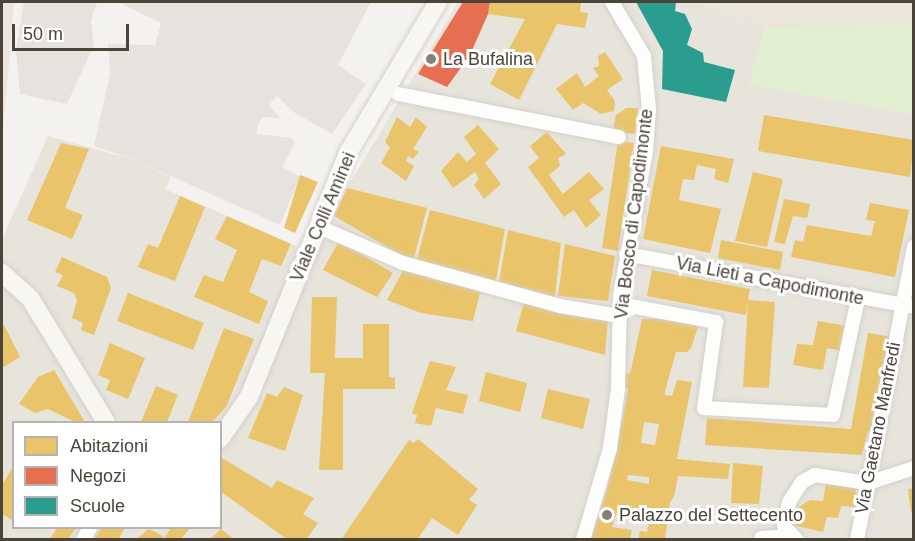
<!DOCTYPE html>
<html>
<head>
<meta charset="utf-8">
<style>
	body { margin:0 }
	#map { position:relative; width:915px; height:541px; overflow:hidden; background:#f4f2ee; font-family:Arial,sans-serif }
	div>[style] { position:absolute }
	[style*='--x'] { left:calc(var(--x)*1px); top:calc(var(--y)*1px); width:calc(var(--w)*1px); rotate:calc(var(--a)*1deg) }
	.residential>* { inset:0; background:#e7e4dc }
	.education>* { inset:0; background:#eae5da }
	.medical>* { inset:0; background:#eee3df }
	.green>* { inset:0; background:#e1eecf }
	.parking>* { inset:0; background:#e6e3df }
	.homes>* { inset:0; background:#e9c46a }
	.shops>* { inset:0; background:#e76f51 }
	.schools>* { inset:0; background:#2a9d8f }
	.roads { filter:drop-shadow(0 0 2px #d2d0cb) drop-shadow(0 0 2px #d2d0cb) }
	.minor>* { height:14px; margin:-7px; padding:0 7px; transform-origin:7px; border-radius:7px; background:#fdfdfc }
	.secondary>* { height:18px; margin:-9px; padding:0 9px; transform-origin:9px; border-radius:9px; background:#f7f6f1 }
	.dots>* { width:16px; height:16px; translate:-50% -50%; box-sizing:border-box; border:3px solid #fff; border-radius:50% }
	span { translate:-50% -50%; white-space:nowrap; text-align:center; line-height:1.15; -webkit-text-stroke:6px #fff; paint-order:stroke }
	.poi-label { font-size:18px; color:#4b4439 }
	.left { translate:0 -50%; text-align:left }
	.street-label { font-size:18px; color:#4b4439 }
	.frame { position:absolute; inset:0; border:3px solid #4b4439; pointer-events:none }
	.legend { position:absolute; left:12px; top:421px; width:210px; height:108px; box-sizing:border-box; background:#fff; border:2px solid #b7b4b0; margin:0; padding:8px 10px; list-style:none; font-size:18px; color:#4b4439 }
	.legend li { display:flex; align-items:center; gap:12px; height:30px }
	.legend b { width:30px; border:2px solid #b7b4b0 }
	.scale { position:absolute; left:12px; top:24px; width:117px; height:27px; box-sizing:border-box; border:3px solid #4b4439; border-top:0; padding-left:8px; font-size:18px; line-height:21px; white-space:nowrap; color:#4b4439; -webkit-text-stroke:4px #fff; paint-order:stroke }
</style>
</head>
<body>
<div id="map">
	<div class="residential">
		<div style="clip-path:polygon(evenodd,458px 2px,693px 2px,743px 23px,745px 18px,765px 28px,749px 84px,913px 114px,913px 539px,2px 540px,2px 239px,48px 136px,135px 160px,171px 177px,165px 189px,317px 255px,347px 188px,458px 2px,14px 422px,220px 422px,220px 528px,14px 528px,14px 422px)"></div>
	</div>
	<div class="education">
		<div style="clip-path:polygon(693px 2px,913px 2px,913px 23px,765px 28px,745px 18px,743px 23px)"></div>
	</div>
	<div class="medical">
		<div style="clip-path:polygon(2px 2px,14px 2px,2px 143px)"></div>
	</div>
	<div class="green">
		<div style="clip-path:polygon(913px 23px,913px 114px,749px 84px,765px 28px)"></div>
	</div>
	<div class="parking">
		<div style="clip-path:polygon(24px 2px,97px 2px,91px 21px,94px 45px,67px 104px,20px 94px,16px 50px)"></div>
		<div style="clip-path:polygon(118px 2px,371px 2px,338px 65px,366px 84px,332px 134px,295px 113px,277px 96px,269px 105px,280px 118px,263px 117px,258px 124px,256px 134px,292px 138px,295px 143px,282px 167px,300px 177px,280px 225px,135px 160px,94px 146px,110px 74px,108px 44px,155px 45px,161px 23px)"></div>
	</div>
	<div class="homes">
		<div style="clip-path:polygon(490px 2px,581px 2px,580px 12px,588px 13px,585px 28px,557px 24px,519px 100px,490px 84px,525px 19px,488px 14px)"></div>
		<div style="clip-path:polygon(605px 52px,623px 79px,607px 90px,615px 101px,614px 111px,601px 114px,583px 103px,573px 110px,556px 89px,577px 73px,585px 87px,599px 76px,593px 68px,599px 66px,598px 56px)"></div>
		<div style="clip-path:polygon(626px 108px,638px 108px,635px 134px,613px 131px,616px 115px)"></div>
		<div style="clip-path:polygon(764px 115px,914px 140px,910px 177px,758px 151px)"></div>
		<div style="clip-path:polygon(397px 117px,410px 127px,416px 117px,427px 127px,413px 149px,419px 152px,413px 159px,408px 156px,406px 161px,414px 166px,406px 181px,381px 163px,390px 147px,385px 142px)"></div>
		<div style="clip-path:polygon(478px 125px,499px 149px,485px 163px,501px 184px,484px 199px,474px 185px,479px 179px,475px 172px,453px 188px,441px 171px,458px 152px,467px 162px,476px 154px,464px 137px)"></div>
		<div style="clip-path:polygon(547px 132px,566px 154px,558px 158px,560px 166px,549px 175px,563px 194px,589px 172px,604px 189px,589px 200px,601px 215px,586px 228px,574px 210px,564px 217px,528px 167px,539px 158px,530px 146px)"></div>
		<div style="clip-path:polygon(618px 141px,634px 143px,618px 251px,602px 248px)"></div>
		<div style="clip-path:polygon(61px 143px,89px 149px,65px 208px,83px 215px,72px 239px,27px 220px)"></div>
		<div style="clip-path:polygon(661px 146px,734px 159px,728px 183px,714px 179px,716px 169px,697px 165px,694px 180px,683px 179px,679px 200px,721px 209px,710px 253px,643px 239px)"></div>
		<div style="clip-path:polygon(753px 172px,783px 179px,767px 247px,735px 241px)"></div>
		<div style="clip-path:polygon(300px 175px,318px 182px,295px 233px,284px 228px)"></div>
		<div style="clip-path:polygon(347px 188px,427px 208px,413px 262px,334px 216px)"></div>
		<div style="clip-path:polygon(180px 196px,205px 207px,175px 281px,138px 267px,148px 244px,158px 248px)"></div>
		<div style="clip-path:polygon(784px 199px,810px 204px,807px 218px,793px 216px,785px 244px,774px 242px)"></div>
		<div style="clip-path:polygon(870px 203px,909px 210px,895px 277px,791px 257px,795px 240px,803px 242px,807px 225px,871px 236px,875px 221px,866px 220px)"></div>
		<div style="clip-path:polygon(430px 210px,505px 229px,495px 286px,416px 263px)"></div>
		<div style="clip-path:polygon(227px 216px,291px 244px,281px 266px,262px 259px,249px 292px,268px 301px,259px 324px,194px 297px,204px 275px,223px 282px,237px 250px,215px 239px)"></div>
		<div style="clip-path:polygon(508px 230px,561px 243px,555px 296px,498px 288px)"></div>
		<div style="clip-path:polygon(721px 240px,783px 252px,780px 270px,718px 258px)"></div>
		<div style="clip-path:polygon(339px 241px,393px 273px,377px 297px,323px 270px)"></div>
		<div style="clip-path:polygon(565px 244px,615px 256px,608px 301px,558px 296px)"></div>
		<div style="clip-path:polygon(62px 257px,107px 277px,111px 288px,94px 335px,81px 330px,83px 323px,72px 318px,77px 301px,74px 293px,57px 286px,63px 275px,55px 272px)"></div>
		<div style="clip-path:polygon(405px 267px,481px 289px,473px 321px,421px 313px,387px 300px)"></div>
		<div style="clip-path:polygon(652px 270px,750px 289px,746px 315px,647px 296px)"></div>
		<div style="clip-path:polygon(128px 293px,204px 323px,193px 350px,117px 321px)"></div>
		<div style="clip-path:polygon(312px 297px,337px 297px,335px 358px,363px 358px,363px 324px,389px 324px,389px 377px,395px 378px,395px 389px,343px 389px,343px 470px,319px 470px,325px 373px,310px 373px)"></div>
		<div style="clip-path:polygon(525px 299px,608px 320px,605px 355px,516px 331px)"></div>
		<div style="clip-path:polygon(748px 300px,775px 302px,769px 388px,743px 387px)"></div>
		<div style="clip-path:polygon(evenodd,657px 315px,699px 324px,691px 348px,687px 352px,676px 352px,665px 391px,665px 395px,672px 396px,677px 380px,692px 382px,677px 459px,730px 464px,728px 479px,678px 476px,674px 497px,670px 502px,665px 540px,638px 540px,640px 531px,647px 532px,651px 512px,619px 507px,612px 527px,632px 530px,630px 540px,590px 540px,607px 490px,623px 418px,628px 388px,622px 388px,625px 373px,630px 374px,642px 319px,655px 319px,657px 315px,644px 422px,659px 424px,655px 445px,641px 443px,644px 422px,657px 315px,628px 475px,649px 477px,649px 484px,627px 480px,628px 475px)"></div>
		<div style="clip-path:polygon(2px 321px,20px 357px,2px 368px)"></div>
		<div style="clip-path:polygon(818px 321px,847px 326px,842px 351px,827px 348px,823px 370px,793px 365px,797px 344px,813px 345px)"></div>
		<div style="clip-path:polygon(224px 328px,254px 339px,226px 407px,217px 417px,212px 422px,188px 422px)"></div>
		<div style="clip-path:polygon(868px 333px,893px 337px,875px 433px,868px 431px,862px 455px,705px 445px,707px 418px,851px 429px)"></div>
		<div style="clip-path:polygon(110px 343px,145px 358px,128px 399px,106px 390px,110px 380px,98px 375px)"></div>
		<div style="clip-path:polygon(430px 361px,456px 367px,446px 390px,468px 395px,463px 414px,436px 408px,431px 426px,415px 423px,417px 415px,412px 413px)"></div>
		<div style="clip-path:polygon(54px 370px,85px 422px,75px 422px,48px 409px,35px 413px,19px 404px,38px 377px)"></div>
		<div style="clip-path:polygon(486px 372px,527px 383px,520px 412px,479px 401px)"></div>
		<div style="clip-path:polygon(156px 386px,178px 395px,167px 422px,141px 422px)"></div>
		<div style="clip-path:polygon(284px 387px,303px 395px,285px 451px,248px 438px,267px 393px,277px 397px)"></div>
		<div style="clip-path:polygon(548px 389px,590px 399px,583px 429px,541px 418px)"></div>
		<div style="clip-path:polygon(418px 439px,478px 489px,469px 500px,477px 505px,458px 535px,432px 518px,417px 540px,341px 540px,409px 440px,414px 443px)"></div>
		<div style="clip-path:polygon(222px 458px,272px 488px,277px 480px,314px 498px,303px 514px,318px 523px,306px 540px,288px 540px,220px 491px)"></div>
		<div style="clip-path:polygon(733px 463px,763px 466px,759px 504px,731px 503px)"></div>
		<div style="clip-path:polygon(14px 465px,14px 521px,2px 514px,2px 485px)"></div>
		<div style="clip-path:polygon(827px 479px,857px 484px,854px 507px,841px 506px,838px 518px,827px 517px,823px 532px,792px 525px,795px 509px,810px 500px,823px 501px)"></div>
		<div style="clip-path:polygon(914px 488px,914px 512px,911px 512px,908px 489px)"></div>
		<div style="clip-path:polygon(57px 528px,76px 528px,67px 540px,49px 540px)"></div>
		<div style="clip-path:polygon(101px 528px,125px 528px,118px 540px,94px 540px)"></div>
		<div style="clip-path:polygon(171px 528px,190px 528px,180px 540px,163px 540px)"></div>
		<div style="clip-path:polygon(149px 529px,163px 536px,161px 540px,135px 540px)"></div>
		<div style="clip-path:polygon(221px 529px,235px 540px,209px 540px)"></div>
	</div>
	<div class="shops">
		<div style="clip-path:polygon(463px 2px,490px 2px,488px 14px,470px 55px,447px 87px,418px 74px)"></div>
	</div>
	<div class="schools">
		<div style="clip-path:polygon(636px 2px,676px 2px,675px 11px,685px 14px,692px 29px,687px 45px,703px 53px,704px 62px,735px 70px,726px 102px,662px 89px,663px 51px)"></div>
	</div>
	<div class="roads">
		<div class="minor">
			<div style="--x:398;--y:94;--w:225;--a:11"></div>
			<div style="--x:326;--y:230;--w:84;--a:23.2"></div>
			<div style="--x:403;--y:263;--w:163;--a:15.3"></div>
			<div style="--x:560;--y:306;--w:61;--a:9.5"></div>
			<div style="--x:626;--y:254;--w:293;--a:10.4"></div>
			<div style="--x:620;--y:304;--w:98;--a:10.6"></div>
			<div style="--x:716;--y:322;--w:87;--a:97.9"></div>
			<div style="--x:704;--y:408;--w:129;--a:3.1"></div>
			<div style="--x:833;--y:415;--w:120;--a:-77.9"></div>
			<div style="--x:761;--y:538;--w:29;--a:-4"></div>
			<div style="--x:83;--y:540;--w:14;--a:-60"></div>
			<div style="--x:583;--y:540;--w:96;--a:-73.6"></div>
			<div style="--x:610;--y:448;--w:60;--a:-82.3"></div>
			<div style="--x:618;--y:389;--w:93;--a:-88.8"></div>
			<div style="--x:620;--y:296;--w:146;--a:-79.8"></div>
			<div style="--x:646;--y:152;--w:42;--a:-85.9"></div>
			<div style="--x:649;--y:110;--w:54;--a:-95.3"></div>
			<div style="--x:644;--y:56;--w:63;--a:-120.7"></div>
			<div style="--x:797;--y:540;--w:19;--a:-133"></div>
			<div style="--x:784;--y:526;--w:25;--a:-78"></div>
			<div style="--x:789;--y:502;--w:24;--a:-57"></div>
			<div style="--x:802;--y:482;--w:15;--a:-28"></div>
			<div style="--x:815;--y:475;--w:54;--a:8.6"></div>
			<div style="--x:868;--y:483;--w:48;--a:-18.1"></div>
			<div style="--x:857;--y:540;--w:299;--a:-79"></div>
		</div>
		<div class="secondary">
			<div style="--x:2;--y:273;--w:38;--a:42"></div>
			<div style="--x:30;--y:298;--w:145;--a:58.5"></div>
			<div style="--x:220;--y:439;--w:51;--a:-55.4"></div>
			<div style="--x:249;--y:397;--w:263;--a:-67.9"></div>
			<div style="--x:348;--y:153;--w:176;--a:-59.2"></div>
		</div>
	</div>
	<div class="dots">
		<div style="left:431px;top:59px;background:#868178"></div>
		<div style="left:607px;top:515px;background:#868178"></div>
	</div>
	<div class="poi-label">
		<span class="left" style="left:443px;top:59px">La Bufalina</span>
		<span class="left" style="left:619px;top:515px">Palazzo del Settecento</span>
	</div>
	<div class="street-label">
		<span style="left:634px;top:214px;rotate:-83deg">Via Bosco di Capodimonte</span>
		<span style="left:323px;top:217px;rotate:-67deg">Viale Colli Aminei</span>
		<span style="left:770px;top:281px;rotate:11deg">Via Lieti a Capodimonte</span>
		<span style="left:878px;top:428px;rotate:-79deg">Via Gaetano Manfredi</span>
	</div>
	<div class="frame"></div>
	<ul class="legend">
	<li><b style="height:16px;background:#e9c46a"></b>Abitazioni</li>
	<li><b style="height:16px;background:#e76f51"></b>Negozi</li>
	<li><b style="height:16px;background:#2a9d8f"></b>Scuole</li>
	</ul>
	<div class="scale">50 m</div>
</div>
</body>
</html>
